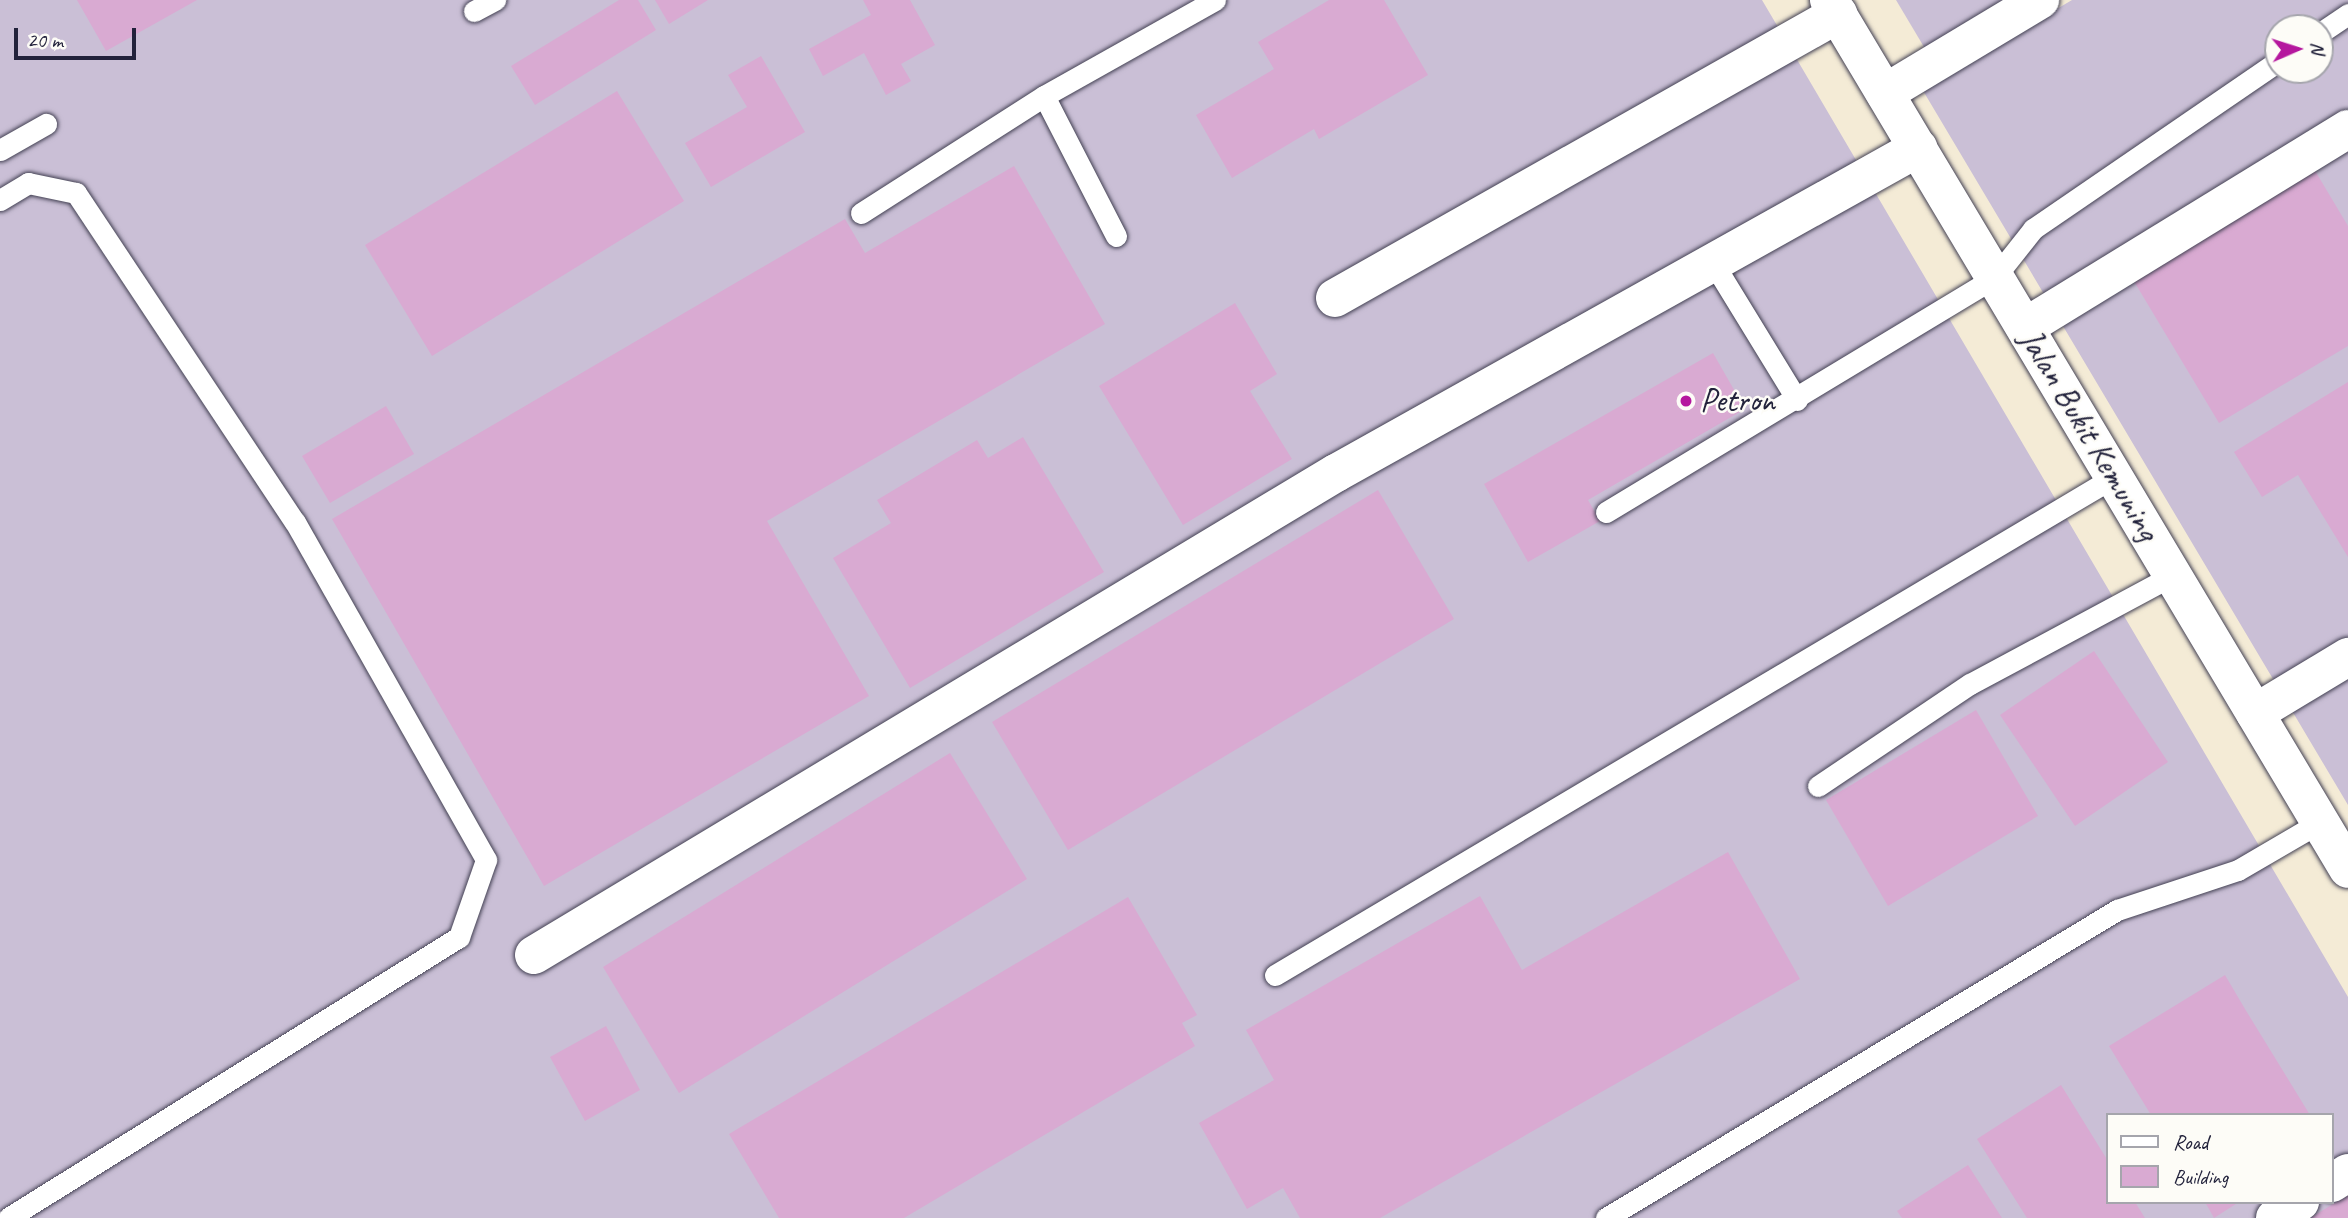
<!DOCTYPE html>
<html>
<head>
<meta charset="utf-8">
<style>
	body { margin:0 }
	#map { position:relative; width:2348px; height:1218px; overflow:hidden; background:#f4ebd6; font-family:Caveat,sans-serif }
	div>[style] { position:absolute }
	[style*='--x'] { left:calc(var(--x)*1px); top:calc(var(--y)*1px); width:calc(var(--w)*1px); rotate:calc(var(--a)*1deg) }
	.industrial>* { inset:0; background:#cabfd6 }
	.building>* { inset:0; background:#d9aad2 }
	.roads { filter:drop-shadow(0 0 2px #424052) drop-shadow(0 0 2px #424052) }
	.service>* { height:21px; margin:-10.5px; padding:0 10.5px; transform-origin:10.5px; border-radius:10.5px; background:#fff }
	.minor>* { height:38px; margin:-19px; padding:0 19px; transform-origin:19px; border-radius:19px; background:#fff }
	.secondary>* { height:38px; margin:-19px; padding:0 19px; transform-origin:19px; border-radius:19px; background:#fff }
	.dots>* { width:19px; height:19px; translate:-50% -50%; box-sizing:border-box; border:4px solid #fdfcf7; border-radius:50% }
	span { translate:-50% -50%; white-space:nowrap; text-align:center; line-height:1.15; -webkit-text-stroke:5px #fdfcf7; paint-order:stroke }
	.poi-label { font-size:33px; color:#22223b }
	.left { translate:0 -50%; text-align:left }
	.street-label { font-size:33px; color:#22223b }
	.legend { position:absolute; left:2106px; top:1113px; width:228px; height:91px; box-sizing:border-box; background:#fdfcf7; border:2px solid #a5a5ac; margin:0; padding:9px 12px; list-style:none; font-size:21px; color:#22223b }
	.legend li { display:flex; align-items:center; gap:14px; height:35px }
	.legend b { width:35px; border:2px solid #a5a5ac }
	.north { position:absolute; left:2264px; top:14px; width:70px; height:70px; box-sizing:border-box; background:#fdfcf7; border:2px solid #a5a5ac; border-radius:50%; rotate:87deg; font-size:19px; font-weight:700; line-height:28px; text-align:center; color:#22223b }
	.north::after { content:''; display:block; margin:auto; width:24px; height:32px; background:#b5179e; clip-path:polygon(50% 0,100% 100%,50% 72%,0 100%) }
	.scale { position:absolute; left:14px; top:28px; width:122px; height:32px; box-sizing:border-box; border:4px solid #22223b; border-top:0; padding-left:9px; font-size:21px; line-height:24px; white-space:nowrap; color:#22223b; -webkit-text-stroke:5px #fdfcf7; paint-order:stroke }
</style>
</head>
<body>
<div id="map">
	<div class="industrial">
		<div style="clip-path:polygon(evenodd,0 0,1762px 0,2348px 997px,2348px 1218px,0 1218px,0 0,2108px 1115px,2332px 1115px,2332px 1202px,2108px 1202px,2108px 1115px)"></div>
		<div style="clip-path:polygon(1896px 0,2012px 0,1927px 52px)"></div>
		<div style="clip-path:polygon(evenodd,2072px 0,2348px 0,2348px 805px,1922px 89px,2072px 0,2278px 28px,2320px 28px,2320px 70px,2278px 70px,2278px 28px)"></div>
	</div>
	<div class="building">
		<div style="clip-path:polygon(77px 0,197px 0,106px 51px)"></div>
		<div style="clip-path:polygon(619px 0,638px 0,656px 30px,535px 105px,511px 66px)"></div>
		<div style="clip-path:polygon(655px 0,708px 0,669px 24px)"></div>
		<div style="clip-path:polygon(863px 0,910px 0,935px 45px,901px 64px,911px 81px,886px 95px,864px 53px,823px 76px,809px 49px,871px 15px)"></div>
		<div style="clip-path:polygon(1329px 0,1384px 0,1428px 75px,1319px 139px,1314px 129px,1232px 178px,1196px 115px,1274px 69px,1258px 42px)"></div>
		<div style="clip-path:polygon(761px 56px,805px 132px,711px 187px,685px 143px,747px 107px,728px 75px)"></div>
		<div style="clip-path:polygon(617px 91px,684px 201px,432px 356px,365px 245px)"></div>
		<div style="clip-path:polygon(1014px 166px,1105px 324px,767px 521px,869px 696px,544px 886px,332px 519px,845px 219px,865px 253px)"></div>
		<div style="clip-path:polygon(2314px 169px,2348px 226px,2348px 346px,2219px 423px,2132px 278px)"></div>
		<div style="clip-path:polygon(1235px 303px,1277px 374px,1250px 391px,1292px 459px,1183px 525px,1099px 386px)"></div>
		<div style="clip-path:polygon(1713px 353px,1745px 409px,1588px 500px,1600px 521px,1528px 562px,1484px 484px)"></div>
		<div style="clip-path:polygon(2348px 382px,2348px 557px,2298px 475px,2262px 497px,2234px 452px)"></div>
		<div style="clip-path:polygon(386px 406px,414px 454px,330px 503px,302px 456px)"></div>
		<div style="clip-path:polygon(1023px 437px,1104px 572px,910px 688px,833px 558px,891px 523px,877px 500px,977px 440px,988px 458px)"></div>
		<div style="clip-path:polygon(1378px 490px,1454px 619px,1068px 850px,992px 722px)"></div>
		<div style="clip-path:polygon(2094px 651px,2168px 762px,2075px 826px,2000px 715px)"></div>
		<div style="clip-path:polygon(1976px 710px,2038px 816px,1888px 906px,1826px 800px)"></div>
		<div style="clip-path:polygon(950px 753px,1027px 879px,679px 1093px,603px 967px)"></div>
		<div style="clip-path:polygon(1728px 852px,1800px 979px,1380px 1218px,1300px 1218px,1283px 1188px,1247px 1209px,1199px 1123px,1274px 1080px,1246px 1030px,1480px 896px,1522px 970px)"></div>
		<div style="clip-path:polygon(1128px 897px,1197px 1015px,1182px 1023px,1195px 1046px,904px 1218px,779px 1218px,729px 1134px)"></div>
		<div style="clip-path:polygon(2225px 975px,2245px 1009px,2310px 1115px,2151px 1115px,2109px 1046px)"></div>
		<div style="clip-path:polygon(606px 1026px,640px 1090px,585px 1121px,550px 1057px)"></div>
		<div style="clip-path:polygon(2061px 1085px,2108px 1161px,2108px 1202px,2135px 1202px,2145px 1218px,2027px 1218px,1977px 1139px)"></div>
		<div style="clip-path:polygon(1968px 1165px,2002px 1218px,1902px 1218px,1897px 1211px)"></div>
		<div style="clip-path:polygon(2348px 1195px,2348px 1218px,2310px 1218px)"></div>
		<div style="clip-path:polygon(2205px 1202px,2239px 1202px,2214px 1218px)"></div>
	</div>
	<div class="roads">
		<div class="service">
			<div style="--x:474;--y:11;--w:24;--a:-28"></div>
			<div style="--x:2320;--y:33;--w:34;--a:-34"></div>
			<div style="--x:0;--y:150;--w:53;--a:-29.5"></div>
			<div style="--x:0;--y:200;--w:33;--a:-31"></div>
			<div style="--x:28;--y:183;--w:49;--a:11.8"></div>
			<div style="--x:76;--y:193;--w:395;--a:56.4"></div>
			<div style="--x:295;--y:522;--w:388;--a:60.5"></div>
			<div style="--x:486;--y:860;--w:82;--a:109.3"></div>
			<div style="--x:459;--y:937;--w:531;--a:148.07"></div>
			<div style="--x:861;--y:213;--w:217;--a:-32.6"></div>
			<div style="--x:1116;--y:236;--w:157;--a:-117.2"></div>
			<div style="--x:1044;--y:96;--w:196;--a:-29.3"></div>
			<div style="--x:1715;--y:266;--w:157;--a:58.5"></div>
			<div style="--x:1606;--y:512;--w:454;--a:-31.1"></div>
			<div style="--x:1995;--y:277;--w:61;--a:-51.6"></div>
			<div style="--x:2033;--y:229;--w:297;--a:-34.4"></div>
			<div style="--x:1818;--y:786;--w:183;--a:-33.9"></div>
			<div style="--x:1970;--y:684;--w:230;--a:-28.2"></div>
			<div style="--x:1275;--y:975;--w:976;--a:-30.69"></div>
			<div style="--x:1606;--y:1218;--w:597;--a:-31.08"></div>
			<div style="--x:2117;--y:910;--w:127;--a:-18.3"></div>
			<div style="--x:2238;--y:870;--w:95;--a:-30.3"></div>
		</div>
		<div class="minor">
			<div style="--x:1885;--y:93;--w:181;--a:-31"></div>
			<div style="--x:1335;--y:298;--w:578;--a:-29.45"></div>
			<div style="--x:2025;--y:327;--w:379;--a:-31.5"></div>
			<div style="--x:2255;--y:713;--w:109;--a:-31.1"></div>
			<div style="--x:534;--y:955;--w:936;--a:-31.01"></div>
			<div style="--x:1336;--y:473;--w:667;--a:-29.18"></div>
			<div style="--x:2332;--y:1183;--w:19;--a:-32"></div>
			<div style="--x:2275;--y:1218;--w:30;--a:-33"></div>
		</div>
		<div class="secondary">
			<div style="--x:1829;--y:0;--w:1012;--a:59.15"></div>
		</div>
	</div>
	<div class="dots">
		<div style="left:1686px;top:401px;background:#b5179e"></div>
	</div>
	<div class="poi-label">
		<span class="left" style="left:1700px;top:401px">Petron</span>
	</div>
	<div class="street-label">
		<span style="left:2089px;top:435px;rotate:59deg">Jalan Bukit Kemuning</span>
	</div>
	<ul class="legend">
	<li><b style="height:9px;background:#fff"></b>Road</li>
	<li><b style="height:19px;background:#d9aad2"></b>Building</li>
	</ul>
	<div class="north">N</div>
	<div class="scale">20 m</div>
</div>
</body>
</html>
